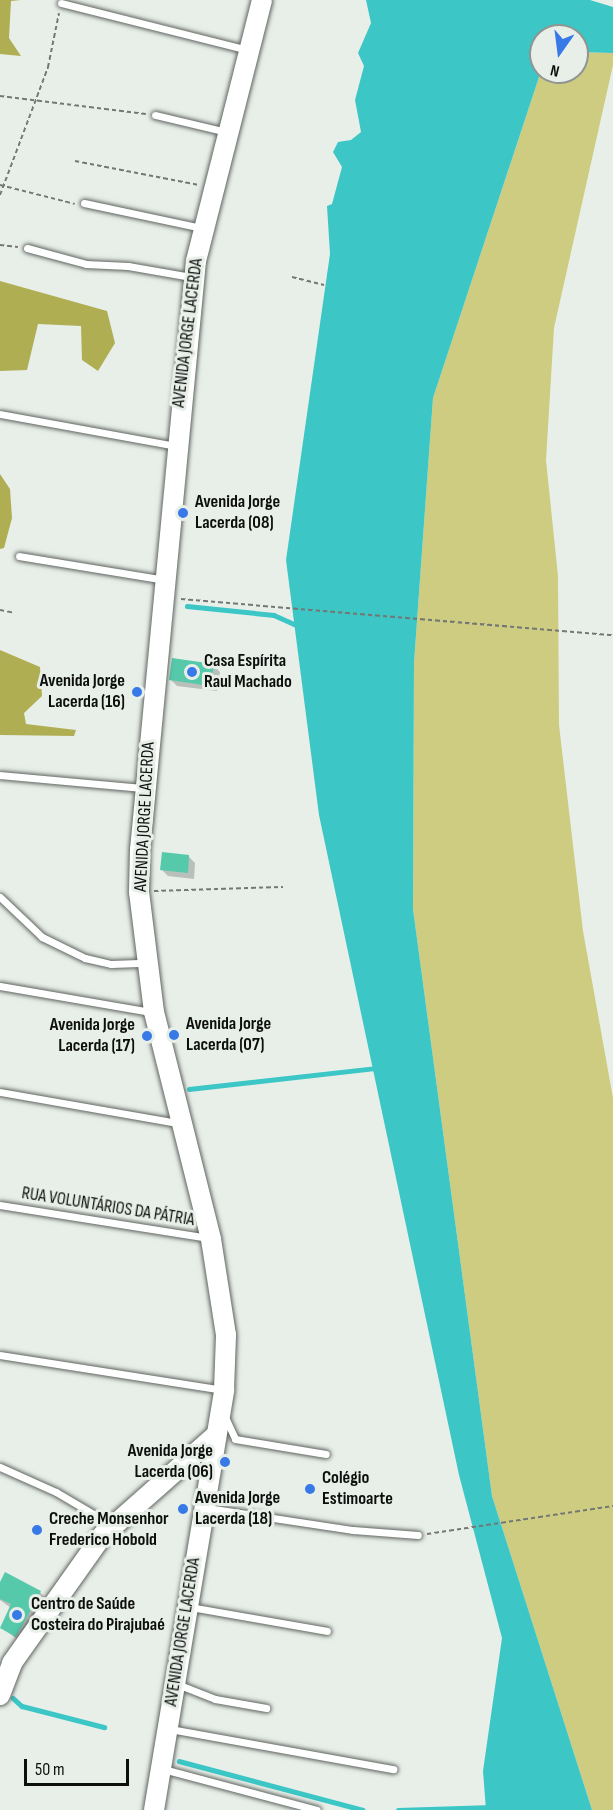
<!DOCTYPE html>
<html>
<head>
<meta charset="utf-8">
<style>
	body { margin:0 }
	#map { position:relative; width:613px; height:1810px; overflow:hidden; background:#e8efe9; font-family:"Sofia Sans Condensed",sans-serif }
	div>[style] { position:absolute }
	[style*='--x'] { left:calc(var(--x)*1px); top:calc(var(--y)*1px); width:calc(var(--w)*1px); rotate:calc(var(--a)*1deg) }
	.green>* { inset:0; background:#cdcc80 }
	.forest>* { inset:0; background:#b0ae53 }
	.water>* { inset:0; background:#3cc6c5 }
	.shadow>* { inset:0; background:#0003 }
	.stream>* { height:4.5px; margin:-2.25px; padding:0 2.25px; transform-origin:2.25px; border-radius:2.25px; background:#3cc6c5 }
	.building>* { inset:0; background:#55c9aa }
	.path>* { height:2px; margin-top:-1px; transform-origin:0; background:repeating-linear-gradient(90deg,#737874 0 4.5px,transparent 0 7.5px) }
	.roads { filter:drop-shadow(0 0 2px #5f6560) drop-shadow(0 0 2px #5f6560) }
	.lane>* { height:7px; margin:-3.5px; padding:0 3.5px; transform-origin:3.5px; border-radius:3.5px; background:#fff }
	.secondary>* { height:20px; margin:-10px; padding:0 10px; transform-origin:10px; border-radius:10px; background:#fff }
	.dots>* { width:16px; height:16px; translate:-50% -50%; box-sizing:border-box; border:3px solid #e8efe9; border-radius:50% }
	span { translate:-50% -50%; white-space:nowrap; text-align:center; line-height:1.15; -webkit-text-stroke:6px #e8efe9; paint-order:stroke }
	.street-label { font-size:18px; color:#0d0f0d }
	.poi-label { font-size:18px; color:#0d0f0d; font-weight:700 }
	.left { translate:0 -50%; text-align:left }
	.right { translate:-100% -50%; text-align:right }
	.north { position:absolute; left:529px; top:24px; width:60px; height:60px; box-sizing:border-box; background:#e8efe9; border:2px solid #909591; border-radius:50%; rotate:194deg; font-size:16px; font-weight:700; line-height:24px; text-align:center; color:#0d0f0d }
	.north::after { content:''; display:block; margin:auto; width:21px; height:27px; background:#3779e7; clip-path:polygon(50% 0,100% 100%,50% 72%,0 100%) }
	.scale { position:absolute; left:24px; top:1759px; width:105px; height:27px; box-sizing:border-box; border:3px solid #0d0f0d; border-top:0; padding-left:8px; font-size:18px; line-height:21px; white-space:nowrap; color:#0d0f0d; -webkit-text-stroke:4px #e8efe9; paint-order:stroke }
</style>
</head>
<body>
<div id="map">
	<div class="green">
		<div style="clip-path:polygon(577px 52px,613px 53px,613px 65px,554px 328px,546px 460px,558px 576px,559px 725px,583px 931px,613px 1098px,613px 1810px,592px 1810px,492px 1496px,413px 909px,414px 663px,433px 398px,541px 71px,577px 72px)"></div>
	</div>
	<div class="forest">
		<div style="clip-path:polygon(0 0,21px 0,11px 1px,9px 38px,21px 56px,0 54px)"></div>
		<div style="clip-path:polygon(0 281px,107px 311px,115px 343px,98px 371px,82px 360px,81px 326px,38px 324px,27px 370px,0 371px)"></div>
		<div style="clip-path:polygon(0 474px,10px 489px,12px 518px,4px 548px,0 549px)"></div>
		<div style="clip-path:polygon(0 650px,40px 667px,42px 696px,24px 713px,26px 724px,76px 730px,74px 736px,0 735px)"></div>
	</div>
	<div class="water">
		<div style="clip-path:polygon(366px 0,590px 0,613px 7px,613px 53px,577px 52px,577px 36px,541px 36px,541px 71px,433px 398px,414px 663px,413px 909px,492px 1496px,592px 1810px,486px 1810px,483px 1771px,502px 1638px,459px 1475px,319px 815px,286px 560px,330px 254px,327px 206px,332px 204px,342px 167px,333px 152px,338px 142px,351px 140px,361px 132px,355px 100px,364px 66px,358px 53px,371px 23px)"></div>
	</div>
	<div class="shadow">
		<div style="clip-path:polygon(213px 665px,220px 672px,217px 691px,177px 686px,171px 680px)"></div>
		<div style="clip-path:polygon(188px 856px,195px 863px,194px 879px,168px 876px,162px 870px)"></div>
		<div style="clip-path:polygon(0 1585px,40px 1592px,50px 1602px,26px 1646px,1px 1627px,11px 1608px,0 1600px)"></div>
	</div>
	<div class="stream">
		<div style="--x:187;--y:606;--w:87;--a:5.9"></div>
		<div style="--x:274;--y:615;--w:27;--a:24"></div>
		<div style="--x:189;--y:1089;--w:189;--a:-6.4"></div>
		<div style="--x:13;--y:1698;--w:12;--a:42"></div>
		<div style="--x:22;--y:1706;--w:85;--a:14.4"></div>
		<div style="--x:179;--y:1761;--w:190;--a:14.9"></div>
		<div style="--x:398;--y:1810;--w:94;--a:-1.8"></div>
	</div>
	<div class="building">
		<div style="clip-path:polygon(172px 658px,214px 664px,211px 686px,169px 680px)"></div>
		<div style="clip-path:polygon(162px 852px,189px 855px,188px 873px,160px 870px)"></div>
		<div style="clip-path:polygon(5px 1572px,41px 1591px,16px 1637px,0 1628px,11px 1604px,0 1599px,0 1582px)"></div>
	</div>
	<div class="path">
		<div style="--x:0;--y:96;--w:147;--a:7"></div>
		<div style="--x:75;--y:161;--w:125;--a:11"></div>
		<div style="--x:0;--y:185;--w:77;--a:14.2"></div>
		<div style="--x:0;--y:195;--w:137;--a:-69.4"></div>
		<div style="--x:48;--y:67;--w:55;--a:-78.5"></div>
		<div style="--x:0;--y:245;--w:18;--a:6"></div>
		<div style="--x:292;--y:277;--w:33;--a:14"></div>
		<div style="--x:181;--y:599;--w:433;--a:4.8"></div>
		<div style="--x:0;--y:610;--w:15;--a:11"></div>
		<div style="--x:154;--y:891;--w:129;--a:-1.8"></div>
		<div style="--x:427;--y:1534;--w:188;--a:-8.6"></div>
	</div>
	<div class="roads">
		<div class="lane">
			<div style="--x:61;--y:3;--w:193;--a:14.1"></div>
			<div style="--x:155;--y:115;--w:74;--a:13.3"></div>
			<div style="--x:84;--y:203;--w:121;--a:12"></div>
			<div style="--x:27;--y:248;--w:61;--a:15.2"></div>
			<div style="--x:86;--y:264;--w:42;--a:2.7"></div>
			<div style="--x:128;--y:266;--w:64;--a:9.9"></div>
			<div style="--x:0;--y:414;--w:179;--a:10.3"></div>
			<div style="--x:19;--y:556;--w:148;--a:9.3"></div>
			<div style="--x:0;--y:775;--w:145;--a:5.2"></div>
			<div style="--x:0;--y:897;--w:58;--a:43.6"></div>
			<div style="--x:42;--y:937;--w:48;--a:26"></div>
			<div style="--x:85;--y:958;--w:27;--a:13"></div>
			<div style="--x:111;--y:964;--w:35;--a:-2"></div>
			<div style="--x:0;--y:986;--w:153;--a:9.8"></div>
			<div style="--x:0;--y:1092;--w:181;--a:9.9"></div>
			<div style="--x:0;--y:1205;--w:211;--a:9"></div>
			<div style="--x:0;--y:1355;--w:226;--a:8.9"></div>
			<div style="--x:224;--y:1415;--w:26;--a:65"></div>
			<div style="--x:235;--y:1439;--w:92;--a:9.4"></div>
			<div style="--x:0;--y:1467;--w:61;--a:24.1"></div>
			<div style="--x:56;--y:1492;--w:65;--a:30.5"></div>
			<div style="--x:207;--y:1508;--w:148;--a:8.6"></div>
			<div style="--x:353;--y:1530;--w:65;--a:4.4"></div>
			<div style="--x:190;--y:1607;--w:139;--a:9.9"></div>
			<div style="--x:177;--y:1684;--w:41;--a:21.5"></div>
			<div style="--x:215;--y:1699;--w:52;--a:10"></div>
			<div style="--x:170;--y:1729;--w:227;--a:10.2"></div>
			<div style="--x:163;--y:1769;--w:159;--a:14.9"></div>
		</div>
		<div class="secondary">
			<div style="--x:0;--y:1695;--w:34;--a:-69"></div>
			<div style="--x:12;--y:1663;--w:156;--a:-54.7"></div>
			<div style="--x:102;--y:1536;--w:152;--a:-41.5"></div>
			<div style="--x:154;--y:1810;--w:426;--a:-80.5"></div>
			<div style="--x:224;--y:1390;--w:55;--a:-87.9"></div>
			<div style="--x:226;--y:1335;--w:97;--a:-98.9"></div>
			<div style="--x:211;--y:1239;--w:234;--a:-104.1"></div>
			<div style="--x:154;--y:1012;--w:121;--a:-97.1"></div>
			<div style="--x:139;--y:892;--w:42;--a:-88.6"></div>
			<div style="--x:140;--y:850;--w:592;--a:-84.57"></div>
			<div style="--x:196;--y:261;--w:269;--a:-75.8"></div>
		</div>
	</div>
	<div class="dots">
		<div style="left:183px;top:513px;background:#3779e7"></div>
		<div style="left:192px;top:672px;background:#3779e7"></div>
		<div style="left:137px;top:692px;background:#3779e7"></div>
		<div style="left:174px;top:1035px;background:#3779e7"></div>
		<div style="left:147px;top:1036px;background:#3779e7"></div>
		<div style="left:225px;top:1462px;background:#3779e7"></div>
		<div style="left:310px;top:1489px;background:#3779e7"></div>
		<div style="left:183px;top:1509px;background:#3779e7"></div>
		<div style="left:37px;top:1530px;background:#3779e7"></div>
		<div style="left:17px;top:1615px;background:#3779e7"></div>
	</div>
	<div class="street-label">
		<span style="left:188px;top:333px;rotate:-83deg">AVENIDA JORGE LACERDA</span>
		<span style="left:145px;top:817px;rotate:-87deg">AVENIDA JORGE LACERDA</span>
		<span style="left:108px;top:1207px;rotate:9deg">RUA VOLUNTÁRIOS DA PÁTRIA</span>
		<span style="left:183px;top:1632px;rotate:-81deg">AVENIDA JORGE LACERDA</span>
	</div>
	<div class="poi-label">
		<span class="left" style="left:195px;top:513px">Avenida Jorge<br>Lacerda (08)</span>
		<span class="left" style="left:204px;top:672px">Casa Espírita<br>Raul Machado</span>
		<span class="right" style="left:125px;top:692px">Avenida Jorge<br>Lacerda (16)</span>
		<span class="left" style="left:186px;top:1035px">Avenida Jorge<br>Lacerda (07)</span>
		<span class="right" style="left:135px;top:1036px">Avenida Jorge<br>Lacerda (17)</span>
		<span class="right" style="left:213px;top:1462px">Avenida Jorge<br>Lacerda (06)</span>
		<span class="left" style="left:322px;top:1489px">Colégio<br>Estimoarte</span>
		<span class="left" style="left:195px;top:1509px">Avenida Jorge<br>Lacerda (18)</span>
		<span class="left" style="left:49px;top:1530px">Creche Monsenhor<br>Frederico Hobold</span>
		<span class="left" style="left:31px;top:1615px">Centro de Saúde<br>Costeira do Pirajubaé</span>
	</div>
	<div class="north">N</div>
	<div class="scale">50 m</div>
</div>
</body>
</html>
